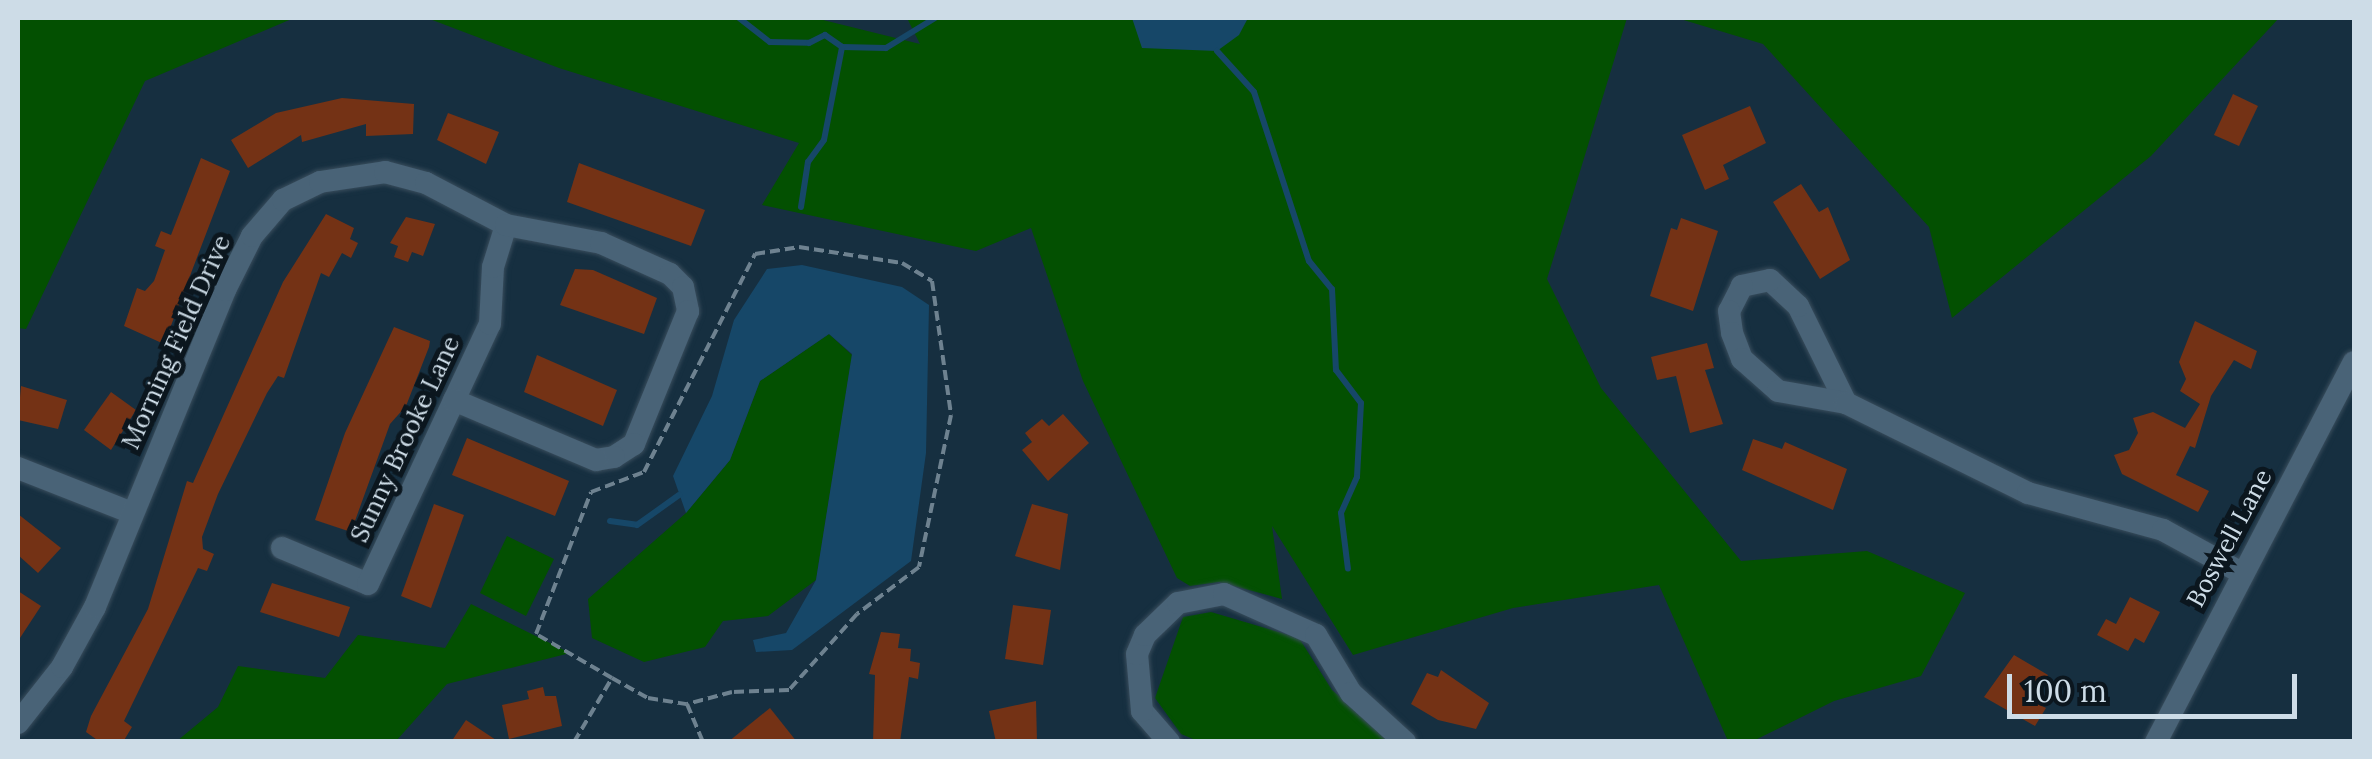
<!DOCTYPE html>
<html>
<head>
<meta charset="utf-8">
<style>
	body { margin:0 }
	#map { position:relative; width:2372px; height:759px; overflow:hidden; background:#162f40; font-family:Lora,serif }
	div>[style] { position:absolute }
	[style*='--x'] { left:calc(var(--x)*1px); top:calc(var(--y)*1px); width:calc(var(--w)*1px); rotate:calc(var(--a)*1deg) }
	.green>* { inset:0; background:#035001 }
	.water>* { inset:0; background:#164768 }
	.stream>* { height:6px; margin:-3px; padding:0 3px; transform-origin:3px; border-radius:3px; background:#164768 }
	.building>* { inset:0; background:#743215 }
	.path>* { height:4px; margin-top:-2px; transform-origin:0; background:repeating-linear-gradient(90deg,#6e8290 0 10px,transparent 0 15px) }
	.roads { filter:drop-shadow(0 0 2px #394d5c) drop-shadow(0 0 2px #394d5c) }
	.minor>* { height:22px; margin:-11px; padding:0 11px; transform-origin:11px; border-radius:11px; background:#496377 }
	span { translate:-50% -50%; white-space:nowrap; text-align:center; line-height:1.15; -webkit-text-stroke:10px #0b161e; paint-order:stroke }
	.street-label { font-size:25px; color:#cddce7 }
	.frame { position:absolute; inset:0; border:20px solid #cddce7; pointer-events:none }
	.scale { position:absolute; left:2007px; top:674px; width:290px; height:45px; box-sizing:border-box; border:5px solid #cddce7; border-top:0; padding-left:12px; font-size:30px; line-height:35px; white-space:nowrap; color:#cddce7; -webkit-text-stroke:8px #0b161e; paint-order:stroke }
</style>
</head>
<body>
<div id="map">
	<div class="green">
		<div style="clip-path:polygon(18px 18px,294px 18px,145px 81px,26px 329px,18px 328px)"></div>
		<div style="clip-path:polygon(427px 18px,815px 18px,920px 44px,907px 18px,1627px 18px,1547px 279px,1601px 388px,1741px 561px,1867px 551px,1965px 593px,1921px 676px,1834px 701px,1753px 741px,1728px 741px,1659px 585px,1513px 608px,1353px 655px,1272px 526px,1282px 599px,1219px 582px,1190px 586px,1177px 578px,1083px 381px,1031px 228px,976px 251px,762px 205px,799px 143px,559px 68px)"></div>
		<div style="clip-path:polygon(1677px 18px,2279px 18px,2151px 156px,1952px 318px,1929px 227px,1763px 44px)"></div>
		<div style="clip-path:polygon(829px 334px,852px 355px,816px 580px,768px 616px,723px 621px,705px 647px,644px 662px,592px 638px,588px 599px,686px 513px,730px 460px,760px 381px)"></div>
		<div style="clip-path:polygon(507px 536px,554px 559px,526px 616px,480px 593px)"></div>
		<div style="clip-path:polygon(471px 604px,570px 653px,447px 684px,396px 741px,177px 741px,218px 707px,238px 666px,325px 678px,358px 635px,445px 648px)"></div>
		<div style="clip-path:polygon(1211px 612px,1299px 638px,1332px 690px,1391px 741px,1198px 741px,1181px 734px,1155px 698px,1183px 617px)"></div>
	</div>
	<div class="water">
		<div style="clip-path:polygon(1132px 18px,1248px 18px,1239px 35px,1217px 51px,1142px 48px)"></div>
		<div style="clip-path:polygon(802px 265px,902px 287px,929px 305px,926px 453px,911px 561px,792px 650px,756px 652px,753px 640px,786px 633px,816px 580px,852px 354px,829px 334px,760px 381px,730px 460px,686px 513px,673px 476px,712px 396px,734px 320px,767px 269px)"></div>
	</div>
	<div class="stream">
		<div style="--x:739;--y:18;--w:39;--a:38"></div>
		<div style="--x:770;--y:42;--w:39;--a:1"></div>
		<div style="--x:809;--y:43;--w:18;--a:-27"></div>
		<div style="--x:825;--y:35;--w:21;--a:35"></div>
		<div style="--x:842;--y:47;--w:44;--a:1.3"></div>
		<div style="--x:886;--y:48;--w:57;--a:-31.5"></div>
		<div style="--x:1217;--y:51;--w:55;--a:47.9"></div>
		<div style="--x:1254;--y:92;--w:178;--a:72"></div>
		<div style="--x:1309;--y:261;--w:36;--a:51"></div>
		<div style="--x:1332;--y:289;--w:81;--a:87.2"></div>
		<div style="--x:1336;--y:370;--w:41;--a:52.9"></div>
		<div style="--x:1361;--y:403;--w:74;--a:93.1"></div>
		<div style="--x:1357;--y:477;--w:39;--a:114"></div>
		<div style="--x:1341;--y:513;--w:56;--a:82.9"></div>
		<div style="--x:801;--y:207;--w:46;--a:-81.2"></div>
		<div style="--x:808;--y:162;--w:27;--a:-54"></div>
		<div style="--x:824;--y:140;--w:95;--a:-79"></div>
		<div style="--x:610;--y:521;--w:27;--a:8"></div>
		<div style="--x:637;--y:525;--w:52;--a:-35.5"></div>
	</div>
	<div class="building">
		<div style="clip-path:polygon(2233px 94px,2258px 106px,2239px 146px,2214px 135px)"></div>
		<div style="clip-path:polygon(342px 98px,414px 104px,413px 134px,366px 136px,366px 124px,302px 142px,301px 135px,248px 168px,231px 140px,276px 113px)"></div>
		<div style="clip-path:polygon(1750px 106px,1766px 143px,1723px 165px,1729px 179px,1705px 190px,1682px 135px)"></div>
		<div style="clip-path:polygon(448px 113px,499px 132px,486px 164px,437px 140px)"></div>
		<div style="clip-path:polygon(201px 158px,230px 171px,164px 344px,124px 326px,137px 288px,145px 291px,154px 281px,165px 250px,155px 246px,161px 231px,171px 235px)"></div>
		<div style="clip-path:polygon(579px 163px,705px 210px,691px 246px,567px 202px)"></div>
		<div style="clip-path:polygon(1801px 184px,1819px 212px,1828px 207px,1850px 260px,1820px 279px,1773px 202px)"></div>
		<div style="clip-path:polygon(326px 214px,354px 228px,350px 239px,358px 243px,351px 258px,342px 253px,329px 277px,321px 273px,284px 378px,278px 376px,267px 393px,218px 494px,202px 537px,203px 549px,214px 554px,207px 571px,198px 568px,124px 721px,132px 727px,123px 742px,100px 742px,86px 732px,91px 716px,148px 609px,187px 481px,193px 483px,283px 282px)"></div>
		<div style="clip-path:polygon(406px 217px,435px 224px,423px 256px,412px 252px,408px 262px,394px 257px,398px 246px,390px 243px)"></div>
		<div style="clip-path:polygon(1681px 218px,1718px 231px,1693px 311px,1650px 296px,1671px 228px,1677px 230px)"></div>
		<div style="clip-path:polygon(575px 269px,593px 270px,657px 298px,644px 334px,560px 305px)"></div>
		<div style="clip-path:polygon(2195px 321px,2257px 351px,2251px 369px,2234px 360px,2211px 396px,2195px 448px,2190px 446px,2176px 475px,2209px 491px,2198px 512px,2122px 474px,2114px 455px,2129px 450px,2138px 433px,2133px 418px,2153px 412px,2185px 428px,2200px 404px,2180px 391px,2186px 379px,2179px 362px)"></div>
		<div style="clip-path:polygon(394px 327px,430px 341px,429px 347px,406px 406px,390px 424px,351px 532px,315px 520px,345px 433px)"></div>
		<div style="clip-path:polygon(1707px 343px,1714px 368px,1705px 370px,1723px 424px,1690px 433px,1676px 376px,1657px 380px,1651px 357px)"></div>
		<div style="clip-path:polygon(537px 355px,617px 390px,603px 426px,524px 392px)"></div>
		<div style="clip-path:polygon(21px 386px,67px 400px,58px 429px,18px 420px)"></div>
		<div style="clip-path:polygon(111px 392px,136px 410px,111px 450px,84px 430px)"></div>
		<div style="clip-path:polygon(1063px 414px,1089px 443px,1048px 481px,1022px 450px,1032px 442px,1025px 433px,1042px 419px,1049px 426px)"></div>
		<div style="clip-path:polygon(467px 438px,569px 481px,555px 516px,452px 475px)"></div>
		<div style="clip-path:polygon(1753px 439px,1782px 449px,1785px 442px,1847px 469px,1833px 510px,1742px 470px)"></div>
		<div style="clip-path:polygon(434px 504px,464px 515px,431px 608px,401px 596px)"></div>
		<div style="clip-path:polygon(1032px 504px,1068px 514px,1060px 570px,1015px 556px)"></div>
		<div style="clip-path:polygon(18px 514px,61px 548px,38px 573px,18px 555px)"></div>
		<div style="clip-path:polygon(272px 583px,350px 607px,339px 637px,260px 612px)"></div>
		<div style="clip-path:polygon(18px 591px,41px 606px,18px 641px)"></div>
		<div style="clip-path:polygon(2130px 597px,2160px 612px,2144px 643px,2135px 638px,2128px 651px,2097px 635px,2106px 619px,2116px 624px)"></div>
		<div style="clip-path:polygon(1013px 605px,1051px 610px,1043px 665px,1005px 659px)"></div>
		<div style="clip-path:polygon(881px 632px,900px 634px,898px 648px,911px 649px,910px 661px,920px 663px,918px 679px,909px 677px,900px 742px,873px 742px,875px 675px,869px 674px)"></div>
		<div style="clip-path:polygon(2014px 655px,2048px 675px,2033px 701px,2046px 708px,2035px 726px,1984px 697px)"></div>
		<div style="clip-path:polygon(1441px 670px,1489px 703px,1476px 729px,1438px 720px,1411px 704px,1427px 673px,1438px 677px)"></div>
		<div style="clip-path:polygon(543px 687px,545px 696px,556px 696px,562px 726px,509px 739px,502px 705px,529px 699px,527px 691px)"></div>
		<div style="clip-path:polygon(1036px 701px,1037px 742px,996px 742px,989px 711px)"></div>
		<div style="clip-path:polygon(770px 708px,797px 742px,728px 742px)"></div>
		<div style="clip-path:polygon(466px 720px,499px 742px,451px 742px)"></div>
	</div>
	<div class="path">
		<div style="--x:612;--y:678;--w:41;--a:29.1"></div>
		<div style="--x:648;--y:698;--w:39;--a:9"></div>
		<div style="--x:687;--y:704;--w:41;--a:67.2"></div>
		<div style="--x:574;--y:742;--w:74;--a:-59.3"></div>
		<div style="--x:612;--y:678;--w:88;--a:-149.9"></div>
		<div style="--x:536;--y:634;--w:152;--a:-68.8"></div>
		<div style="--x:591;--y:492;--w:57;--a:-20.7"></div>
		<div style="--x:644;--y:472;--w:245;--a:-63"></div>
		<div style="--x:755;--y:254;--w:45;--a:-9"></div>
		<div style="--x:799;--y:247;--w:104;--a:8.8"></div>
		<div style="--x:902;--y:263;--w:35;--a:31"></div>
		<div style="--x:932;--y:281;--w:135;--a:81.9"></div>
		<div style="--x:951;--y:415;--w:155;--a:101.9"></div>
		<div style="--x:919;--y:567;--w:78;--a:142.8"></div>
		<div style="--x:857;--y:614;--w:102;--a:131.8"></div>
		<div style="--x:789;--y:690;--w:57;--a:178"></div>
		<div style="--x:732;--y:692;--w:47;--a:165.1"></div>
	</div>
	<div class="roads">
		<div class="minor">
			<div style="--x:1846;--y:403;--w:108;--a:-116.3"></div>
			<div style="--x:1798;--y:306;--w:38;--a:-137"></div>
			<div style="--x:1770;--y:280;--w:29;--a:168"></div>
			<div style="--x:1742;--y:286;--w:28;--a:117"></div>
			<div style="--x:1729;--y:311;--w:22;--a:82"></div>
			<div style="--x:1732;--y:333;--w:28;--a:69"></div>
			<div style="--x:1742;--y:359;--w:48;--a:41.6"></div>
			<div style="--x:1778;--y:391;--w:69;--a:10"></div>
			<div style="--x:1846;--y:403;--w:203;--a:26.3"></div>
			<div style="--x:2028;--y:493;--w:140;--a:15.3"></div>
			<div style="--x:2163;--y:530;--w:90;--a:28.6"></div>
			<div style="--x:18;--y:468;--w:123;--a:21.5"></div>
			<div style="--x:282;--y:548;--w:93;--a:22.7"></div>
			<div style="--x:368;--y:584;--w:287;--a:-64.9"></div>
			<div style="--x:490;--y:324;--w:57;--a:-87"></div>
			<div style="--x:493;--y:267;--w:44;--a:-72.8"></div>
			<div style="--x:18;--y:723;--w:71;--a:-51.8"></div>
			<div style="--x:62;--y:667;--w:68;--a:-61.2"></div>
			<div style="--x:95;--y:607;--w:343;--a:-67.7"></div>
			<div style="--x:225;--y:290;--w:60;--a:-63.4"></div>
			<div style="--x:252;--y:236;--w:48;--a:-49.3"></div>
			<div style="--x:283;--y:200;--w:41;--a:-25.9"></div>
			<div style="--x:320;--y:182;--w:66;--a:-8.7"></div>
			<div style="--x:385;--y:172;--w:42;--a:15"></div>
			<div style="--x:426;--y:183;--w:90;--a:27.7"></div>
			<div style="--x:506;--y:225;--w:97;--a:10.7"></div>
			<div style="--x:601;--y:243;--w:76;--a:24.2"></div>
			<div style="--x:670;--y:274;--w:18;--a:45"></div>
			<div style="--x:683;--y:287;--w:25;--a:78"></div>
			<div style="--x:688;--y:311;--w:144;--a:112.1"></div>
			<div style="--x:634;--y:444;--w:24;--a:147"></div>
			<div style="--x:614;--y:457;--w:18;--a:171"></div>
			<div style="--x:596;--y:460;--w:154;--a:-157.1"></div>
			<div style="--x:1169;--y:742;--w:41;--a:-131.1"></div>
			<div style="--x:1142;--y:711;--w:57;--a:-95"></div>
			<div style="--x:1137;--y:654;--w:21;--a:-67"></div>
			<div style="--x:1145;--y:635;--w:46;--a:-44.1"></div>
			<div style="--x:1178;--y:603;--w:47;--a:-11.1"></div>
			<div style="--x:1224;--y:594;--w:101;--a:24"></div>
			<div style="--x:1316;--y:635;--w:68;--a:58.9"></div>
			<div style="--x:1351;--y:693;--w:73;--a:42.2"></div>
			<div style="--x:2156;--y:742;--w:428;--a:-62.5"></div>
		</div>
	</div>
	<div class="street-label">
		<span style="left:176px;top:342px;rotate:-66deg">Morning Field Drive</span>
		<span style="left:405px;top:439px;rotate:-65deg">Sunny Brooke Lane</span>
		<span style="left:2229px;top:538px;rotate:-62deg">Boswell Lane</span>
	</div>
	<div class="frame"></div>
	<div class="scale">100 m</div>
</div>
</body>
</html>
